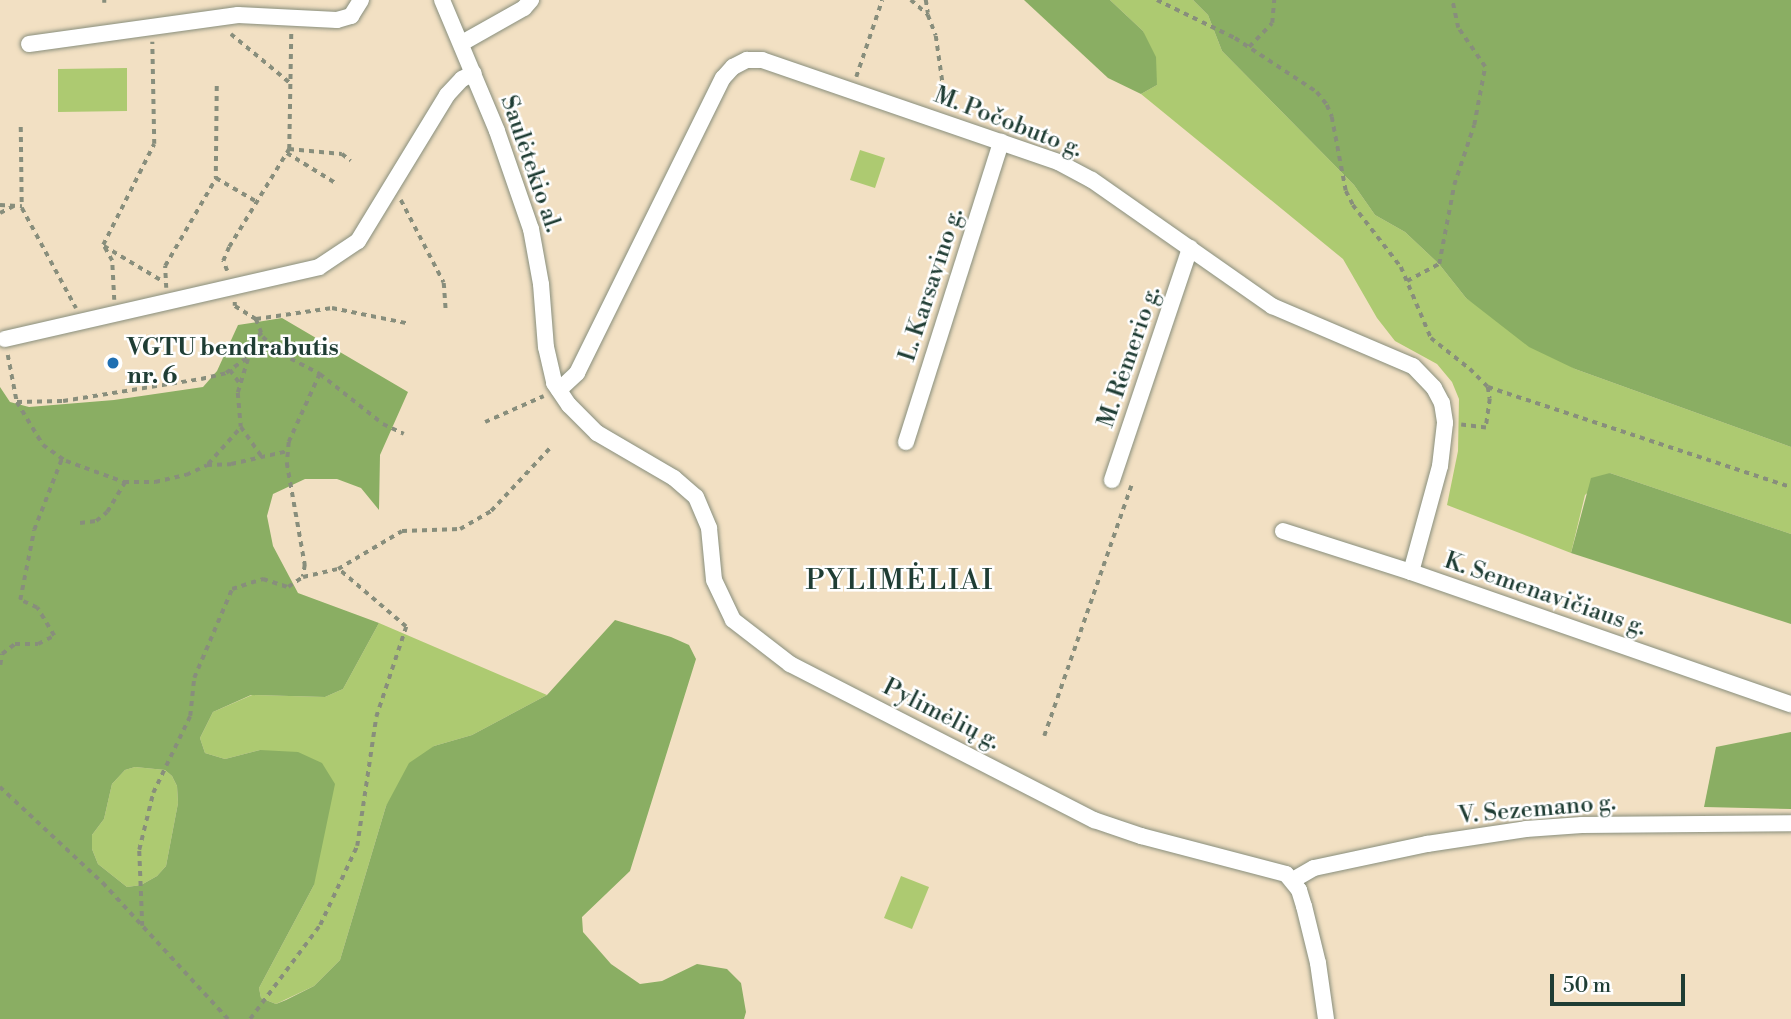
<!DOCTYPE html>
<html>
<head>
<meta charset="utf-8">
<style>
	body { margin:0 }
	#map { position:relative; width:1791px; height:1019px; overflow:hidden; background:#f2e0c3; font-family:"Libre Bodoni",serif }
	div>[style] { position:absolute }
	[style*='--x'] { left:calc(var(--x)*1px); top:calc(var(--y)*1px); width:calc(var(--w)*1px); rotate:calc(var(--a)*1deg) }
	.green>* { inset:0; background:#adca71 }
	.forest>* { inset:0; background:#8aae63 }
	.path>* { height:3.5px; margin-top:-1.75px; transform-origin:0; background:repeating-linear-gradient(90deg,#888e7c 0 5px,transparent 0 10px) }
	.roads { filter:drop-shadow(0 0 2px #888e7c) drop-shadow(0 0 2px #888e7c) }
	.minor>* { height:16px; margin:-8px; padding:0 8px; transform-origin:8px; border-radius:8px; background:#fff }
	.dots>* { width:19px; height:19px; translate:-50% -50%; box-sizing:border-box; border:4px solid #fff; border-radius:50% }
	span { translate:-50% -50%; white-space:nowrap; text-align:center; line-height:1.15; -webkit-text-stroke:5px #fff; paint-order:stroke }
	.street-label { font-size:24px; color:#1f3d34 }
	.poi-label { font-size:24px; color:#1f3d34; font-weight:700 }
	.left { translate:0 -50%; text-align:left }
	.quarter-label { font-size:28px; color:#1f3d34; letter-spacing:2px }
	.scale { position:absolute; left:1550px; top:974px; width:135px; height:32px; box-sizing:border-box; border:4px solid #1f3d34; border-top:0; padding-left:9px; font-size:21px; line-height:24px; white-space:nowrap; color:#1f3d34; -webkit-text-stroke:5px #fff; paint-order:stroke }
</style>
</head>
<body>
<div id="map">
	<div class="green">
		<div style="clip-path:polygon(1110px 0,1193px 0,1208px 15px,1222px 51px,1354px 185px,1375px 215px,1405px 232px,1439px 264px,1466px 298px,1575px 369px,1791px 447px,1791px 534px,1610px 473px,1585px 495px,1571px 553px,1447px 505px,1458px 451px,1459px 399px,1452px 382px,1437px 364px,1395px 341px,1377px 318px,1343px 259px,1141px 94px,1157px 85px,1143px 31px)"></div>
		<div style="clip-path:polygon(127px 68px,127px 111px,58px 112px,58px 69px)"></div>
		<div style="clip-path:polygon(860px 150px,885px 158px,875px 188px,850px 180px)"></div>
		<div style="clip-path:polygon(379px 623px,547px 695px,472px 735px,434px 746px,386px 806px,340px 960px,314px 986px,276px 1004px,261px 998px,259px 988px,314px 885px,260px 750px,225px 759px,205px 753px,200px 738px,213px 712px,252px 695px,325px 697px,343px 689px)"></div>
		<div style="clip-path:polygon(135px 767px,165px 770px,172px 776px,177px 786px,178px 803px,166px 866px,157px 876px,141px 885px,127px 887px,98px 864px,92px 849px,92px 835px,104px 819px,112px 784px,125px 770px)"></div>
		<div style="clip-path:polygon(901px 876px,929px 887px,912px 929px,884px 918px)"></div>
	</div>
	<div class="forest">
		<div style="clip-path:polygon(1024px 0,1110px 0,1143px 31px,1156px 57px,1157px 85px,1141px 94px,1108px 78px)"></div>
		<div style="clip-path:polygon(1193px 0,1791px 0,1791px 447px,1575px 369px,1529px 347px,1466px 298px,1439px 264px,1405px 232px,1375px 215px,1354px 185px,1222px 51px,1208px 15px)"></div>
		<div style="clip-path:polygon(evenodd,282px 318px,408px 392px,380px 455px,379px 510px,361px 488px,337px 479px,305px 479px,273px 494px,267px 516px,273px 546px,298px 593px,379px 623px,343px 689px,325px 697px,251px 695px,213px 712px,200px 738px,205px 753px,225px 759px,260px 750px,298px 752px,322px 763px,335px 784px,314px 885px,259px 988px,261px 998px,276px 1004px,286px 1000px,314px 986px,340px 960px,386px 806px,409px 763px,434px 746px,472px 735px,547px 695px,615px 620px,671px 637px,689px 645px,696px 659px,630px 871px,582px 917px,583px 932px,611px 964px,640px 984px,662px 981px,697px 964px,727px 969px,741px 983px,746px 1012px,744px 1019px,0 1019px,0 387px,10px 402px,29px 407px,114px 400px,203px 387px,217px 371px,238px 325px,282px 318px,135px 767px,165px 770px,172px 776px,177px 786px,178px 803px,166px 866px,157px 876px,141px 885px,127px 887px,98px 864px,92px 849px,92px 835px,104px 819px,112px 784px,125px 770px,135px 767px)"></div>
		<div style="clip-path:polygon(1610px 473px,1791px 534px,1791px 624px,1571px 553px,1591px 478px)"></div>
		<div style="clip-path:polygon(1791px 732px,1791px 809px,1704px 807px,1716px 747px)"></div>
	</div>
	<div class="path">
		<div style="--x:911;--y:0;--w:23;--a:41"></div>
		<div style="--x:928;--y:15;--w:22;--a:69"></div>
		<div style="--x:936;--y:36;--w:64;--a:81.9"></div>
		<div style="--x:945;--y:99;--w:7;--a:106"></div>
		<div style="--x:926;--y:0;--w:13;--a:81"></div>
		<div style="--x:1157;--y:0;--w:87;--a:26"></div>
		<div style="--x:1235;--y:38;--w:98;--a:33.4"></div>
		<div style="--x:1317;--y:92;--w:16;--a:52"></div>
		<div style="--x:1327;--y:105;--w:13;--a:67"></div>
		<div style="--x:1332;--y:117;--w:75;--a:79.3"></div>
		<div style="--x:1346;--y:191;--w:16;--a:63"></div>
		<div style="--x:1353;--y:205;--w:78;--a:52.3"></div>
		<div style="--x:1401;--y:267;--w:77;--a:67.1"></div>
		<div style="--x:1431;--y:338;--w:50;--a:38.5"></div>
		<div style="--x:1470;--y:369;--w:25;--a:45"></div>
		<div style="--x:1488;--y:387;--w:12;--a:81"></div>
		<div style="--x:1490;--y:399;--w:29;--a:98"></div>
		<div style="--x:1486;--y:428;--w:25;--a:-173"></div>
		<div style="--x:104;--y:3;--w:3;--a:-90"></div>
		<div style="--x:231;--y:34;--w:77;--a:39.7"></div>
		<div style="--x:1249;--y:47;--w:33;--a:-46"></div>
		<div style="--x:1272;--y:23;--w:23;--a:-85"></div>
		<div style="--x:856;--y:77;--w:81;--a:-71.3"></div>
		<div style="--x:217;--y:86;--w:92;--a:90.6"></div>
		<div style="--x:216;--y:178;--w:48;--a:30.3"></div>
		<div style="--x:21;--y:127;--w:81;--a:89.3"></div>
		<div style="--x:22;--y:208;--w:114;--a:61.6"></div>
		<div style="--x:289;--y:149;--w:53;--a:5.4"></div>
		<div style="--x:342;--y:154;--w:11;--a:38"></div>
		<div style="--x:287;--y:153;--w:59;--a:31.8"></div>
		<div style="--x:401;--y:200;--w:93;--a:62.6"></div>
		<div style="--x:444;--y:283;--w:27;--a:86"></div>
		<div style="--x:0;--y:205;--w:22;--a:3"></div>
		<div style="--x:0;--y:213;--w:16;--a:-27"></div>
		<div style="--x:104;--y:246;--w:70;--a:31"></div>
		<div style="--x:227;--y:271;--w:11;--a:-112"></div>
		<div style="--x:223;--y:261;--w:15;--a:-67"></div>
		<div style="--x:229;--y:247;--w:115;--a:-58.5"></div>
		<div style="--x:289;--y:149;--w:117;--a:-89"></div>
		<div style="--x:1407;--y:281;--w:36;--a:-28"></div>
		<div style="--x:1439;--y:264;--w:80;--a:-79.2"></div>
		<div style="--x:1454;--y:185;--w:63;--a:-71.6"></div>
		<div style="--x:1474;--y:125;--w:59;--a:-79.3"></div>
		<div style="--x:1485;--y:67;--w:47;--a:-124.7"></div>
		<div style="--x:1458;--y:28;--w:29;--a:-102"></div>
		<div style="--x:166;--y:288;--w:22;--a:-93"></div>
		<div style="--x:165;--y:266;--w:102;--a:-59.9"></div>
		<div style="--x:114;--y:300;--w:39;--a:-93"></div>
		<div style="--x:112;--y:261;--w:18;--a:-119"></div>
		<div style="--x:103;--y:245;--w:113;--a:-63.2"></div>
		<div style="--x:154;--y:144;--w:102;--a:-91.1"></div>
		<div style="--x:235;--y:302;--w:4;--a:90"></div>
		<div style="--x:235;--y:306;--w:25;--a:32"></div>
		<div style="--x:256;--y:319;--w:19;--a:69"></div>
		<div style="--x:263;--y:337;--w:25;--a:42"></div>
		<div style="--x:282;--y:354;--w:43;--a:27.8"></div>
		<div style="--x:320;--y:374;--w:75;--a:114.5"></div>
		<div style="--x:289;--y:442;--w:21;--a:95"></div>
		<div style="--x:287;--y:463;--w:104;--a:80"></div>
		<div style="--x:305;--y:565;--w:12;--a:99"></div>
		<div style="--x:256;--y:319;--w:77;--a:-8.2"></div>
		<div style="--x:332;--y:308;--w:76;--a:11.5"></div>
		<div style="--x:262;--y:333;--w:11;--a:139"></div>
		<div style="--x:254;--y:340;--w:55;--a:106.8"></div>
		<div style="--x:238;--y:393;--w:34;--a:85"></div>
		<div style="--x:241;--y:427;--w:37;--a:55"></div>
		<div style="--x:8;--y:355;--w:48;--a:79.2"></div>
		<div style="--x:17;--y:402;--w:50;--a:58.8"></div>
		<div style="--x:43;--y:445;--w:28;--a:35"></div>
		<div style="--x:66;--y:461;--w:62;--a:19.9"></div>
		<div style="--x:124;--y:482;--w:31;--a:0"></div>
		<div style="--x:155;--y:482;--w:32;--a:-13"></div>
		<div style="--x:186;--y:475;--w:23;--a:-25"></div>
		<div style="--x:207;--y:465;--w:24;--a:-2"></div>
		<div style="--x:231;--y:464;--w:58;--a:-12.8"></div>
		<div style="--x:230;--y:370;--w:19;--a:54"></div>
		<div style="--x:320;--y:374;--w:80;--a:38.4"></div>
		<div style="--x:383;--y:424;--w:23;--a:25"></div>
		<div style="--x:1488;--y:387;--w:319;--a:18.3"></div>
		<div style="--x:17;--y:402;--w:46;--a:-1.2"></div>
		<div style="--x:63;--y:401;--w:140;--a:-9.1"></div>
		<div style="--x:201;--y:379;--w:26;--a:-13"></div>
		<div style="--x:226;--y:373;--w:26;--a:-36"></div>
		<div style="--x:485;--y:422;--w:64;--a:-23.8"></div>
		<div style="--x:208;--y:464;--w:50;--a:-48.3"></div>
		<div style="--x:80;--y:523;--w:16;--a:-7"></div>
		<div style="--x:96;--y:521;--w:14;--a:-39"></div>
		<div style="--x:107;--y:512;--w:35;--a:-59"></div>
		<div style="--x:0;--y:665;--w:11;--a:-80"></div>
		<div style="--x:2;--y:654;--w:16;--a:-38"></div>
		<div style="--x:15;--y:644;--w:23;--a:0"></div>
		<div style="--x:38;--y:644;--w:18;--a:-27"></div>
		<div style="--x:54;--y:636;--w:33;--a:-121"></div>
		<div style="--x:37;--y:608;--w:19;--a:-155"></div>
		<div style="--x:20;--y:600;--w:71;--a:-78.7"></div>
		<div style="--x:34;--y:530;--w:77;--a:-68.7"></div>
		<div style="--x:1044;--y:736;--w:265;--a:-70.8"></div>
		<div style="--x:0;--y:787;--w:141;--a:43"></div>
		<div style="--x:103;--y:883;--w:185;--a:47.4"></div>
		<div style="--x:142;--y:926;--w:76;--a:-92.3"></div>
		<div style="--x:139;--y:850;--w:59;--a:-76.2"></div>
		<div style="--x:153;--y:793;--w:85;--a:-64.3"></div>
		<div style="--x:190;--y:716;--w:38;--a:-84"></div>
		<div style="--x:194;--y:678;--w:97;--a:-66.9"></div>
		<div style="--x:232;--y:589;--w:33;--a:-18"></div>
		<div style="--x:263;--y:579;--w:26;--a:18"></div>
		<div style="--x:288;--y:587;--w:18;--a:-34"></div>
		<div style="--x:303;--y:577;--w:35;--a:-13"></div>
		<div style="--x:250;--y:1019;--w:117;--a:-53.3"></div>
		<div style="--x:320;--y:925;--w:87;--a:-64.9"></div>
		<div style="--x:357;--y:846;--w:130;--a:-81.6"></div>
		<div style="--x:376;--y:717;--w:95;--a:-71.6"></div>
		<div style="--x:406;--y:627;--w:89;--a:-139.5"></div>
		<div style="--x:338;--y:569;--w:74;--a:-30.7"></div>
		<div style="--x:402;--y:531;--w:58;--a:-2"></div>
		<div style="--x:460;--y:529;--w:36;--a:-30"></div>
		<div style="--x:491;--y:511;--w:86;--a:-46.9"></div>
	</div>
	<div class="roads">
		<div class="minor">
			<div style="--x:442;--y:0;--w:142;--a:67.2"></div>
			<div style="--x:497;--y:131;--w:104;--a:70.9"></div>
			<div style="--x:531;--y:229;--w:56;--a:79.7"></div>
			<div style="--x:541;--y:284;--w:63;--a:85.5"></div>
			<div style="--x:546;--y:347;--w:37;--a:77"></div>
			<div style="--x:554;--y:383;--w:27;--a:56"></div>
			<div style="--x:569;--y:405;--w:40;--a:45"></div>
			<div style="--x:597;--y:433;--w:89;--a:30.3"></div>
			<div style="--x:674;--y:478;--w:29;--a:41"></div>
			<div style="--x:696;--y:497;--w:34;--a:67"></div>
			<div style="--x:709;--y:528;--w:52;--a:84.5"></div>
			<div style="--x:714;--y:580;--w:44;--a:64.6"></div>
			<div style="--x:733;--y:620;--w:72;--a:37.7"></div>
			<div style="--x:790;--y:664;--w:342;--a:27.2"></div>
			<div style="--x:1094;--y:820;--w:50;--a:18.8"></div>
			<div style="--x:1141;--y:836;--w:150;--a:14.7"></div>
			<div style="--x:1286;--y:874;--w:21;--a:51"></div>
			<div style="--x:1299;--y:890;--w:17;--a:73"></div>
			<div style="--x:1304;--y:906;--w:59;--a:76.2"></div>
			<div style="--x:1318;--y:963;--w:57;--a:81.9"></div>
			<div style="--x:462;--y:43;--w:71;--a:-29.4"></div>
			<div style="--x:524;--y:8;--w:11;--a:-49"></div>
			<div style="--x:29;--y:44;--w:211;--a:-7.9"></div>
			<div style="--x:238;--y:15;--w:99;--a:2.9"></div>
			<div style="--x:337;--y:20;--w:15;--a:-16"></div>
			<div style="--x:351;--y:16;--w:19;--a:-58"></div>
			<div style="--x:5;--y:339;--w:322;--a:-12.9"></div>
			<div style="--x:319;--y:267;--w:47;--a:-33.7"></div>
			<div style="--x:358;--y:241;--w:171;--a:-58.6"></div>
			<div style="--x:447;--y:95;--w:22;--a:-47"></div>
			<div style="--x:462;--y:79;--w:13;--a:-27"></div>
			<div style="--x:559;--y:390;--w:25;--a:-43"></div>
			<div style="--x:577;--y:373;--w:329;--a:-63.7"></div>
			<div style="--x:723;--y:78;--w:15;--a:-48"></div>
			<div style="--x:733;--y:67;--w:16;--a:-27"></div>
			<div style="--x:747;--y:60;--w:15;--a:0"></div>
			<div style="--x:762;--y:60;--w:313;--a:19"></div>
			<div style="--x:1058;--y:162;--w:38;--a:28"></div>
			<div style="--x:1092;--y:180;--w:220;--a:35"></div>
			<div style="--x:1272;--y:306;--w:153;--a:23.1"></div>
			<div style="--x:1413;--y:366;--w:30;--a:46"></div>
			<div style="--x:1434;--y:388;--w:17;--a:62"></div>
			<div style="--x:1442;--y:403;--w:20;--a:81"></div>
			<div style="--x:1445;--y:423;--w:43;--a:96.6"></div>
			<div style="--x:1440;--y:466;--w:110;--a:105.3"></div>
			<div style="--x:906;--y:442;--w:315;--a:-72.4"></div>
			<div style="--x:1112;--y:480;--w:245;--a:-71.4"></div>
			<div style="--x:1283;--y:531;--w:134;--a:17.8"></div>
			<div style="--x:1411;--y:572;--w:402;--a:19.2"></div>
			<div style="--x:1293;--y:880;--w:24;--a:-30"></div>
			<div style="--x:1314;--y:868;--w:116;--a:-12"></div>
			<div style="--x:1427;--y:844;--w:100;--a:-8.6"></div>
			<div style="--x:1526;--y:829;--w:56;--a:-4.1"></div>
			<div style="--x:1582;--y:825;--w:209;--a:-0.5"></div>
		</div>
	</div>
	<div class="dots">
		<div style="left:113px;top:363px;background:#1f6fb2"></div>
	</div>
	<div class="street-label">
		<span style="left:1008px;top:123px;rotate:21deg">M. Počobuto g.</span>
		<span style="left:530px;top:164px;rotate:71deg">Saulėtekio al.</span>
		<span style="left:932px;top:285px;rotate:-72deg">L. Karsavino g.</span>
		<span style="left:1130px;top:357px;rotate:-71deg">M. Rėmerio g.</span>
		<span style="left:1545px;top:595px;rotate:19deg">K. Semenavičiaus g.</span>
		<span style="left:941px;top:715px;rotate:27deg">Pylimėlių g.</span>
		<span style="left:1537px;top:810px;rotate:-5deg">V. Sezemano g.</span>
	</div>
	<div class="poi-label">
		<span class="left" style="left:127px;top:363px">VGTU bendrabutis<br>nr. 6</span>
	</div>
	<div class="quarter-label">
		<span style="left:900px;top:581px">PYLIMĖLIAI</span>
	</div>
	<div class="scale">50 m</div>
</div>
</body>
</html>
